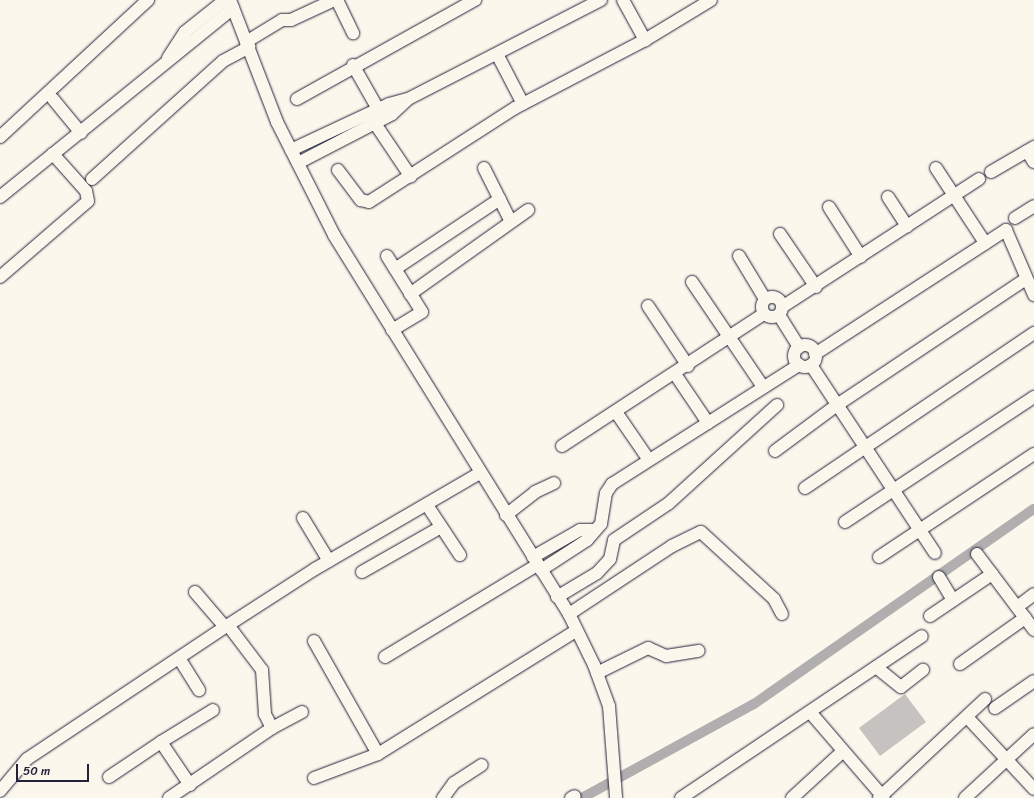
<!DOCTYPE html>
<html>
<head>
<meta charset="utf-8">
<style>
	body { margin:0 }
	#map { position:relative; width:1034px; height:798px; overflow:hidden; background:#fbf7ec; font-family:Sriracha,sans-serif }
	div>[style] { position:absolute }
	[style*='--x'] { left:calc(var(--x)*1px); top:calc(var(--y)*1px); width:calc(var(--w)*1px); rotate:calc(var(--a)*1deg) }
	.canal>* { height:10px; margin:-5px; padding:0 5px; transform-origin:5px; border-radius:5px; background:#b1aeb0 }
	.building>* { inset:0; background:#c6c2c0 }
	.roads { filter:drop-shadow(0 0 1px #22223b) drop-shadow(0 0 1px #22223b) }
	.minor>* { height:12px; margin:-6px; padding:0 6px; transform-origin:6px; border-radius:6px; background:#fbf7ec }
	.minor>.ring { margin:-6px; padding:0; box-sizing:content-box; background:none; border:12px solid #fbf7ec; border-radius:50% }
	span { translate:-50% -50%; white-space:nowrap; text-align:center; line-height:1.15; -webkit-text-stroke:4px #fbf7ec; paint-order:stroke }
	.scale { position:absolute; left:16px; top:764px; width:73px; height:18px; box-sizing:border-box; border:2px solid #22223b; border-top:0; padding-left:5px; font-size:12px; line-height:14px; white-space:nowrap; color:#22223b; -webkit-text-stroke:3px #fbf7ec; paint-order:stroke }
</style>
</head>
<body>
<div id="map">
	<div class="canal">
		<div style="--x:582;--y:798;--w:196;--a:-28.7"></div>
		<div style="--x:754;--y:704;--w:341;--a:-34.9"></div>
	</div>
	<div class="building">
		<div style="clip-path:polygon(905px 694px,926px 722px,880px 756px,859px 728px)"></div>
	</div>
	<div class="roads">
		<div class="minor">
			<div style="--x:230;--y:0;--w:131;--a:68.9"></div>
			<div style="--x:277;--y:122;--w:127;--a:63.2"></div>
			<div style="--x:334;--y:235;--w:446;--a:58.2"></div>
			<div style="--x:569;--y:614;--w:57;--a:63.9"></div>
			<div style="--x:594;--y:665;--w:44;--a:69.9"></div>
			<div style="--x:609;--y:706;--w:92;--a:85.6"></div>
			<div style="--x:337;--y:0;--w:37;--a:64"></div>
			<div style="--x:623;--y:0;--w:46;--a:61.2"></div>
			<div style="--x:246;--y:42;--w:42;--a:-31.4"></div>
			<div style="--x:282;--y:20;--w:9;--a:0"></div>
			<div style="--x:291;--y:20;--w:47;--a:-24.9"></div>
			<div style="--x:497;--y:54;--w:56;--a:62.5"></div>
			<div style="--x:168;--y:58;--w:31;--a:-57"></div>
			<div style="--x:185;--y:32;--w:51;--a:-38.7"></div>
			<div style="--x:353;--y:65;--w:59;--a:60.4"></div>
			<div style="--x:53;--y:99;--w:44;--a:50.5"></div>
			<div style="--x:297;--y:99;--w:204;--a:-29.1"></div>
			<div style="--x:370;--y:116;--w:73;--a:56.1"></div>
			<div style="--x:0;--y:137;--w:202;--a:-42.8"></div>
			<div style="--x:291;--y:150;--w:108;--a:-25.1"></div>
			<div style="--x:389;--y:104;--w:20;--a:-15"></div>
			<div style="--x:408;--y:99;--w:217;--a:-27.2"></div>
			<div style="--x:1027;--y:151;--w:13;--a:58"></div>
			<div style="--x:298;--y:163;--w:106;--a:-27.5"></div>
			<div style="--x:392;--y:114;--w:21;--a:-43"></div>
			<div style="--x:484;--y:168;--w:60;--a:63.4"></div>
			<div style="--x:936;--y:168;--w:90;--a:56.8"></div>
			<div style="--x:338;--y:170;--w:38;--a:53"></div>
			<div style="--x:361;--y:200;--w:8;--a:14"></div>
			<div style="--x:369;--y:202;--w:174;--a:-32.8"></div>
			<div style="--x:515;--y:108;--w:147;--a:-27.6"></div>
			<div style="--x:645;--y:40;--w:77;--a:-31.2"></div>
			<div style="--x:991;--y:172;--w:50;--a:-30.2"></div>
			<div style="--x:92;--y:179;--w:176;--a:-42"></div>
			<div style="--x:223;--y:61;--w:30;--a:-28"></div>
			<div style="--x:0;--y:197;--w:300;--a:-39"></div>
			<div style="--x:888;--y:197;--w:35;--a:57"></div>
			<div style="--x:829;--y:207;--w:59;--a:57.4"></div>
			<div style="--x:1015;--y:218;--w:22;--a:-32"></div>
			<div style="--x:780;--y:234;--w:64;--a:55.8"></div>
			<div style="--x:387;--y:256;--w:66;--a:58"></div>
			<div style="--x:422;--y:312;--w:35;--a:149"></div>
			<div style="--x:739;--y:256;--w:50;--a:58.8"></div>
			<div style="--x:395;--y:269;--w:126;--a:-33.7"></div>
			<div style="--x:0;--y:277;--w:116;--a:-40.8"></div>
			<div style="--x:88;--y:201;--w:10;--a:-101"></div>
			<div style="--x:86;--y:191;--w:50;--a:-131.7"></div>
			<div style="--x:692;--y:282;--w:127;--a:55.9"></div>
			<div style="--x:410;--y:294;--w:145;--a:-35.4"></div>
			<div class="ring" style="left:762px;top:297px;width:8px;height:8px"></div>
			<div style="--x:648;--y:306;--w:72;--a:56.3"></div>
			<div style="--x:782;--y:307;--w:235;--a:-33"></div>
			<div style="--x:779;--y:315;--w:38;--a:58"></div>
			<div class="ring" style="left:794px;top:345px;width:10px;height:10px"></div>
			<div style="--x:815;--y:354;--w:228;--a:-33"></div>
			<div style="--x:1006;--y:230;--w:71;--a:66.7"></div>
			<div style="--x:811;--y:365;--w:225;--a:56.6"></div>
			<div style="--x:675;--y:374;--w:59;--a:56"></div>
			<div style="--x:616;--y:412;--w:58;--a:55.5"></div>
			<div style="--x:562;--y:446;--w:241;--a:-33.2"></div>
			<div style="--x:775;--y:451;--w:77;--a:-36.6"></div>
			<div style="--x:837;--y:405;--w:227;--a:-33.7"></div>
			<div style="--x:805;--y:488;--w:277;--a:-34.1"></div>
			<div style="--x:427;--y:505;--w:60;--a:56.6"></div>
			<div style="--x:506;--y:515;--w:37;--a:-38"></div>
			<div style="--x:535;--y:492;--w:21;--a:-25"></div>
			<div style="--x:303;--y:518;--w:50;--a:58.8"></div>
			<div style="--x:845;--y:522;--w:227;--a:-33.5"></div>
			<div style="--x:977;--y:554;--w:95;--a:53.1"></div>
			<div style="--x:533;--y:557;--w:54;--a:-29.9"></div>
			<div style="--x:580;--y:530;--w:13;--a:0"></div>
			<div style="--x:879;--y:557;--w:186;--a:-33.6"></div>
			<div style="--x:541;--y:570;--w:55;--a:-33.1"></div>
			<div style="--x:587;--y:540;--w:21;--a:-49"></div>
			<div style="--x:601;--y:524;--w:31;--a:-81"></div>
			<div style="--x:606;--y:493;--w:11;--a:-56"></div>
			<div style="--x:612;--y:484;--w:222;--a:-32.5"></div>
			<div style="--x:362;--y:572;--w:91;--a:-29.7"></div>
			<div style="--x:939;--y:577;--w:27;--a:59"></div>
			<div style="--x:195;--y:592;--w:46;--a:49.4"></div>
			<div style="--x:557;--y:597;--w:47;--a:-31"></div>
			<div style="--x:597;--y:573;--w:19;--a:-47"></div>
			<div style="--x:610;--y:559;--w:19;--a:-78"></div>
			<div style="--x:614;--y:540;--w:66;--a:-33.9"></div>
			<div style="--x:669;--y:503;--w:146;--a:-42.2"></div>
			<div style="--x:1017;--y:607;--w:21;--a:-37"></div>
			<div style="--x:569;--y:614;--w:123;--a:-33.4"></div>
			<div style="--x:672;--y:546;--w:32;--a:-26"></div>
			<div style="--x:701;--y:532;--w:99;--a:42.5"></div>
			<div style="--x:774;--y:599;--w:17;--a:62"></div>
			<div style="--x:930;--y:616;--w:75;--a:-34.1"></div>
			<div style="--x:314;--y:641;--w:130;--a:60.5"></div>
			<div style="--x:385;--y:657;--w:178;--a:-31.2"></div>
			<div style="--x:179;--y:658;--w:38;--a:58"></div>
			<div style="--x:960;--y:664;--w:80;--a:-35.3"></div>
			<div style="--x:876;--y:667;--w:32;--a:39"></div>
			<div style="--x:901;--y:687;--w:28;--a:-38"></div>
			<div style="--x:597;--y:673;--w:57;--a:-26.1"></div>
			<div style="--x:648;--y:648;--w:20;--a:24"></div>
			<div style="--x:666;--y:656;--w:33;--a:-9"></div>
			<div style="--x:995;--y:708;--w:47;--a:-34.7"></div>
			<div style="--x:810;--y:712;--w:113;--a:49.3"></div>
			<div style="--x:967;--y:717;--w:98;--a:47.1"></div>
			<div style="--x:272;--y:728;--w:34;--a:-28"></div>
			<div style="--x:161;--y:742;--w:61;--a:-31.6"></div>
			<div style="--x:109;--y:777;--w:63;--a:-33.9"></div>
			<div style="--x:161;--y:742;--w:52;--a:56"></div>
			<div style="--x:314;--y:778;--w:68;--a:-20.6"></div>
			<div style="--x:378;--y:754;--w:234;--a:-31.9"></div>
			<div style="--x:0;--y:791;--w:42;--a:-49.8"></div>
			<div style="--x:27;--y:759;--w:238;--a:-33.7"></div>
			<div style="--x:225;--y:627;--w:107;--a:-32.8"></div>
			<div style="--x:315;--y:569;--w:191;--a:-30.2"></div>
			<div style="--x:169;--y:798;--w:125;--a:-34.2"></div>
			<div style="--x:272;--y:728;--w:16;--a:-117"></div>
			<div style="--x:265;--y:714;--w:44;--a:-93.9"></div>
			<div style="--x:262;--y:670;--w:56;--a:-127.1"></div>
			<div style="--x:443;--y:798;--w:19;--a:-54"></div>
			<div style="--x:454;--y:783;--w:33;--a:-33"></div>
			<div style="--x:571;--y:798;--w:4;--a:-27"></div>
			<div style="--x:681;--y:798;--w:290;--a:-33.9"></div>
			<div style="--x:792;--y:798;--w:68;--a:-42.6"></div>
			<div style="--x:879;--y:798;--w:145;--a:-43"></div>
			<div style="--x:965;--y:798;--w:94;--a:-42.8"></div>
		</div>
	</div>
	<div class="scale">50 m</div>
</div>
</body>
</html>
